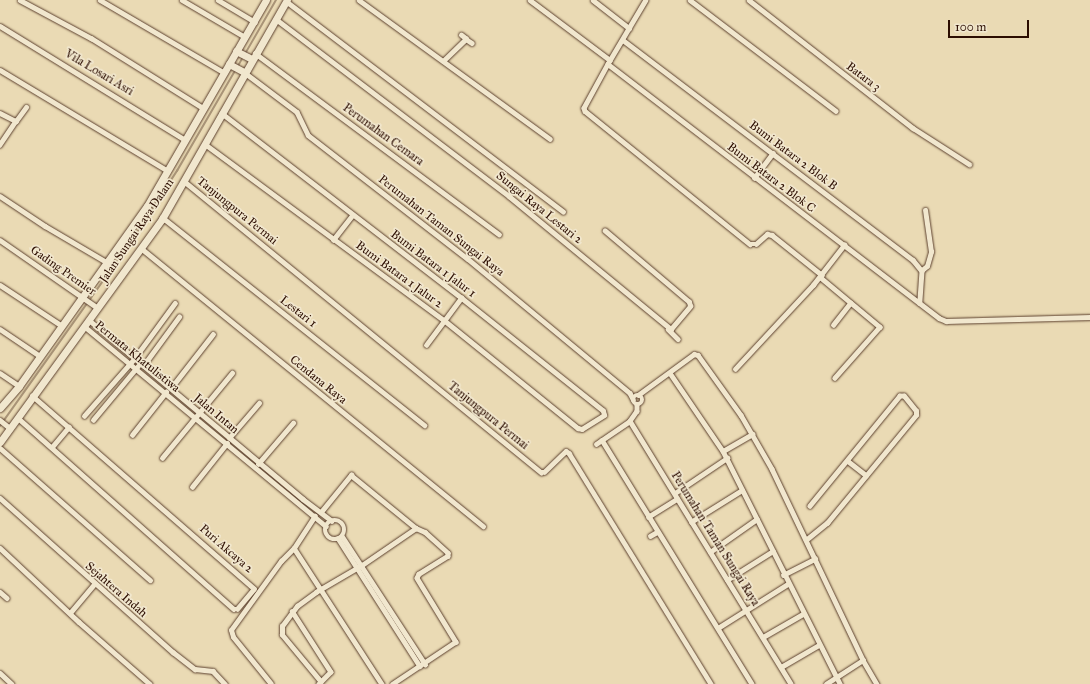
<!DOCTYPE html>
<html>
<head>
<meta charset="utf-8">
<style>
	body { margin:0 }
	#map { position:relative; width:1090px; height:684px; overflow:hidden; background:#eadab4; font-family:"IM FELL Great Primer",serif }
	div>[style] { position:absolute }
	[style*='--x'] { left:calc(var(--x)*1px); top:calc(var(--y)*1px); width:calc(var(--w)*1px); rotate:calc(var(--a)*1deg) }
	.stream>* { height:1.5px; margin:-0.75px; padding:0 0.75px; transform-origin:0.75px; border-radius:0.75px; background:#a99477 }
	.roads { filter:drop-shadow(0 0 1px #5c402e) drop-shadow(0 0 1px #5c402e) }
	.street>* { height:4.5px; margin:-2.25px; padding:0 2.25px; transform-origin:2.25px; border-radius:2.25px; background:#f1e7ce }
	.street>.ring { margin:-2.25px; padding:0; box-sizing:content-box; background:none; border:4.5px solid #f1e7ce; border-radius:50% }
	.secondary>* { height:7px; margin:-3.5px; padding:0 3.5px; transform-origin:3.5px; border-radius:3.5px; background:#f1e7ce }
	span { translate:-50% -50%; white-space:nowrap; text-align:center; line-height:1.15; -webkit-text-stroke:3.5px #f1e7ce; paint-order:stroke }
	.street-label { font-size:12px; color:#2c0d01 }
	.scale { position:absolute; left:948px; top:20px; width:81px; height:18px; box-sizing:border-box; border:2px solid #2c0d01; border-top:0; padding-left:5px; font-size:12px; line-height:14px; white-space:nowrap; color:#2c0d01; -webkit-text-stroke:3px #f1e7ce; paint-order:stroke }
</style>
</head>
<body>
<div id="map">
	<div class="stream">
		<div style="--x:245;--y:54;--w:62;--a:-60.1"></div>
		<div style="--x:238;--y:66;--w:10;--a:-61"></div>
		<div style="--x:0;--y:426;--w:226;--a:-54.6"></div>
		<div style="--x:131;--y:242;--w:85;--a:-57.1"></div>
		<div style="--x:177;--y:171;--w:116;--a:-59.9"></div>
	</div>
	<div class="roads">
		<div class="street">
			<div style="--x:20;--y:0;--w:81;--a:28.2"></div>
			<div style="--x:91;--y:38;--w:132;--a:32"></div>
			<div style="--x:100;--y:0;--w:143;--a:30.3"></div>
			<div style="--x:182;--y:0;--w:73;--a:30.4"></div>
			<div style="--x:218;--y:0;--w:43;--a:30.7"></div>
			<div style="--x:359;--y:0;--w:236;--a:36"></div>
			<div style="--x:530;--y:0;--w:100;--a:36.9"></div>
			<div style="--x:593;--y:0;--w:46;--a:37.9"></div>
			<div style="--x:646;--y:0;--w:74;--a:120.7"></div>
			<div style="--x:608;--y:64;--w:50;--a:118.6"></div>
			<div style="--x:584;--y:108;--w:3;--a:72"></div>
			<div style="--x:585;--y:111;--w:212;--a:38.9"></div>
			<div style="--x:750;--y:244;--w:6;--a:0"></div>
			<div style="--x:756;--y:244;--w:15;--a:-42"></div>
			<div style="--x:767;--y:234;--w:5;--a:11"></div>
			<div style="--x:772;--y:235;--w:64;--a:38.7"></div>
			<div style="--x:690;--y:0;--w:183;--a:37.2"></div>
			<div style="--x:749;--y:0;--w:208;--a:38"></div>
			<div style="--x:913;--y:128;--w:67;--a:32.7"></div>
			<div style="--x:286;--y:1;--w:348;--a:37.2"></div>
			<div style="--x:276;--y:19;--w:293;--a:37.2"></div>
			<div style="--x:509;--y:196;--w:210;--a:39.4"></div>
			<div style="--x:671;--y:329;--w:30;--a:-50"></div>
			<div style="--x:690;--y:306;--w:4;--a:-104"></div>
			<div style="--x:689;--y:302;--w:110;--a:-139.8"></div>
			<div style="--x:0;--y:26;--w:217;--a:31.6"></div>
			<div style="--x:466;--y:39;--w:7;--a:34"></div>
			<div style="--x:623;--y:40;--w:364;--a:37.2"></div>
			<div style="--x:913;--y:260;--w:14;--a:51"></div>
			<div style="--x:922;--y:271;--w:32;--a:94"></div>
			<div style="--x:255;--y:53;--w:304;--a:36.6"></div>
			<div style="--x:443;--y:61;--w:32;--a:-44"></div>
			<div style="--x:466;--y:39;--w:6;--a:-141"></div>
			<div style="--x:608;--y:64;--w:417;--a:37.5"></div>
			<div style="--x:939;--y:318;--w:8;--a:23"></div>
			<div style="--x:946;--y:321;--w:144;--a:-1.6"></div>
			<div style="--x:0;--y:70;--w:196;--a:31"></div>
			<div style="--x:244;--y:72;--w:66;--a:37"></div>
			<div style="--x:297;--y:112;--w:25;--a:64"></div>
			<div style="--x:308;--y:135;--w:202;--a:37.8"></div>
			<div style="--x:468;--y:259;--w:210;--a:39.6"></div>
			<div style="--x:630;--y:393;--w:7;--a:63"></div>
			<div style="--x:0;--y:113;--w:18;--a:27"></div>
			<div style="--x:16;--y:121;--w:29;--a:124"></div>
			<div style="--x:16;--y:121;--w:17;--a:-54"></div>
			<div style="--x:205;--y:144;--w:297;--a:36.4"></div>
			<div style="--x:444;--y:320;--w:172;--a:38.9"></div>
			<div style="--x:578;--y:428;--w:4;--a:14"></div>
			<div style="--x:582;--y:429;--w:26;--a:-32"></div>
			<div style="--x:604;--y:415;--w:4;--a:-104"></div>
			<div style="--x:603;--y:411;--w:181;--a:-141.5"></div>
			<div style="--x:461;--y:298;--w:302;--a:-142.4"></div>
			<div style="--x:754;--y:178;--w:31;--a:-53"></div>
			<div style="--x:184;--y:181;--w:461;--a:39.2"></div>
			<div style="--x:541;--y:472;--w:3;--a:0"></div>
			<div style="--x:544;--y:472;--w:30;--a:-44"></div>
			<div style="--x:566;--y:451;--w:4;--a:34"></div>
			<div style="--x:569;--y:453;--w:271;--a:58.4"></div>
			<div style="--x:0;--y:196;--w:54;--a:33.7"></div>
			<div style="--x:45;--y:226;--w:73;--a:30.4"></div>
			<div style="--x:162;--y:217;--w:335;--a:38.4"></div>
			<div style="--x:0;--y:240;--w:119;--a:34.8"></div>
			<div style="--x:333;--y:240;--w:31;--a:-52"></div>
			<div style="--x:141;--y:248;--w:441;--a:39.1"></div>
			<div style="--x:922;--y:270;--w:6;--a:-39"></div>
			<div style="--x:927;--y:266;--w:15;--a:-74"></div>
			<div style="--x:931;--y:252;--w:42;--a:-98.1"></div>
			<div style="--x:820;--y:277;--w:78;--a:39.8"></div>
			<div style="--x:880;--y:327;--w:68;--a:131.4"></div>
			<div style="--x:0;--y:285;--w:73;--a:33.3"></div>
			<div style="--x:89;--y:320;--w:279;--a:39.9"></div>
			<div style="--x:303;--y:499;--w:36;--a:37"></div>
			<div style="--x:833;--y:325;--w:28;--a:-52"></div>
			<div style="--x:84;--y:326;--w:314;--a:39.6"></div>
			<div style="--x:0;--y:329;--w:48;--a:34"></div>
			<div style="--x:668;--y:329;--w:14;--a:45"></div>
			<div style="--x:426;--y:345;--w:59;--a:-53.3"></div>
			<div style="--x:143;--y:366;--w:61;--a:-53.7"></div>
			<div style="--x:735;--y:369;--w:115;--a:-47.1"></div>
			<div style="--x:813;--y:285;--w:51;--a:-52.2"></div>
			<div style="--x:0;--y:373;--w:23;--a:34"></div>
			<div style="--x:670;--y:373;--w:94;--a:55.8"></div>
			<div style="--x:723;--y:451;--w:261;--a:63.3"></div>
			<div style="--x:171;--y:388;--w:68;--a:-52.1"></div>
			<div class="ring" style="left:633px;top:395px;width:5.5px;height:5.5px"></div>
			<div style="--x:638;--y:395;--w:69;--a:-36.2"></div>
			<div style="--x:694;--y:354;--w:4;--a:14"></div>
			<div style="--x:698;--y:355;--w:74;--a:54.4"></div>
			<div style="--x:741;--y:415;--w:62;--a:60.1"></div>
			<div style="--x:772;--y:469;--w:212;--a:64.5"></div>
			<div style="--x:863;--y:660;--w:28;--a:60"></div>
			<div style="--x:637;--y:405;--w:6;--a:90"></div>
			<div style="--x:637;--y:411;--w:12;--a:125"></div>
			<div style="--x:630;--y:421;--w:308;--a:58.5"></div>
			<div style="--x:84;--y:416;--w:76;--a:-48.7"></div>
			<div style="--x:134;--y:359;--w:69;--a:-53.8"></div>
			<div style="--x:18;--y:418;--w:288;--a:41.5"></div>
			<div style="--x:234;--y:609;--w:3;--a:0"></div>
			<div style="--x:237;--y:609;--w:26;--a:-50"></div>
			<div style="--x:254;--y:589;--w:294;--a:-139"></div>
			<div style="--x:0;--y:420;--w:13;--a:39"></div>
			<div style="--x:93;--y:420;--w:70;--a:-50.2"></div>
			<div style="--x:132;--y:435;--w:55;--a:-51.7"></div>
			<div style="--x:229;--y:438;--w:46;--a:-49.4"></div>
			<div style="--x:602;--y:440;--w:286;--a:58.4"></div>
			<div style="--x:596;--y:444;--w:41;--a:-34.1"></div>
			<div style="--x:52;--y:447;--w:26;--a:-50"></div>
			<div style="--x:0;--y:448;--w:200;--a:41.3"></div>
			<div style="--x:723;--y:451;--w:34;--a:-30"></div>
			<div style="--x:162;--y:458;--w:110;--a:-50.5"></div>
			<div style="--x:848;--y:461;--w:23;--a:38"></div>
			<div style="--x:258;--y:464;--w:54;--a:-49.5"></div>
			<div style="--x:192;--y:487;--w:56;--a:-51.5"></div>
			<div style="--x:675;--y:493;--w:63;--a:-33.9"></div>
			<div style="--x:0;--y:498;--w:232;--a:41.7"></div>
			<div style="--x:173;--y:652;--w:28;--a:38"></div>
			<div style="--x:195;--y:669;--w:18;--a:6"></div>
			<div style="--x:213;--y:671;--w:18;--a:47"></div>
			<div style="--x:321;--y:512;--w:48;--a:-51"></div>
			<div style="--x:351;--y:475;--w:84;--a:39.2"></div>
			<div style="--x:648;--y:517;--w:34;--a:-32"></div>
			<div class="ring" style="left:325px;top:520px;width:15.5px;height:15.5px"></div>
			<div style="--x:691;--y:522;--w:60;--a:-32.1"></div>
			<div style="--x:342;--y:536;--w:153;--a:57"></div>
			<div style="--x:650;--y:536;--w:8;--a:-30"></div>
			<div style="--x:338;--y:538;--w:152;--a:57.4"></div>
			<div style="--x:807;--y:539;--w:26;--a:-39"></div>
			<div style="--x:827;--y:523;--w:140;--a:-50.5"></div>
			<div style="--x:916;--y:415;--w:4;--a:-90"></div>
			<div style="--x:916;--y:411;--w:19;--a:-129"></div>
			<div style="--x:904;--y:396;--w:4;--a:180"></div>
			<div style="--x:900;--y:396;--w:142;--a:129.3"></div>
			<div style="--x:0;--y:548;--w:108;--a:43.1"></div>
			<div style="--x:79;--y:622;--w:94;--a:41.1"></div>
			<div style="--x:294;--y:548;--w:38;--a:-57"></div>
			<div style="--x:710;--y:552;--w:57;--a:-35.1"></div>
			<div style="--x:783;--y:575;--w:36;--a:-27"></div>
			<div style="--x:727;--y:580;--w:54;--a:-32.2"></div>
			<div style="--x:0;--y:592;--w:9;--a:41"></div>
			<div style="--x:292;--y:611;--w:72;--a:57.4"></div>
			<div style="--x:331;--y:672;--w:17;--a:135"></div>
			<div style="--x:70;--y:613;--w:38;--a:-50"></div>
			<div style="--x:718;--y:628;--w:83;--a:-32.2"></div>
			<div style="--x:763;--y:637;--w:46;--a:-29.9"></div>
			<div style="--x:781;--y:667;--w:44;--a:-30.1"></div>
			<div style="--x:0;--y:673;--w:16;--a:43"></div>
			<div style="--x:321;--y:682;--w:61;--a:-129.7"></div>
			<div style="--x:282;--y:635;--w:9;--a:-90"></div>
			<div style="--x:282;--y:626;--w:25;--a:-53"></div>
			<div style="--x:297;--y:606;--w:24;--a:-36"></div>
			<div style="--x:316;--y:592;--w:53;--a:-30.4"></div>
			<div style="--x:362;--y:565;--w:65;--a:-34.4"></div>
			<div style="--x:416;--y:528;--w:10;--a:24"></div>
			<div style="--x:425;--y:532;--w:31;--a:42"></div>
			<div style="--x:448;--y:553;--w:3;--a:90"></div>
			<div style="--x:448;--y:556;--w:34;--a:148"></div>
			<div style="--x:419;--y:574;--w:4;--a:117"></div>
			<div style="--x:417;--y:578;--w:75;--a:58.6"></div>
			<div style="--x:456;--y:642;--w:76;--a:146.3"></div>
			<div style="--x:271;--y:684;--w:60;--a:-129"></div>
			<div style="--x:233;--y:637;--w:7;--a:-106"></div>
			<div style="--x:231;--y:630;--w:85;--a:-54.1"></div>
			<div style="--x:281;--y:561;--w:18;--a:-45"></div>
			<div style="--x:294;--y:548;--w:162;--a:57.1"></div>
			<div style="--x:826;--y:684;--w:44;--a:-33"></div>
		</div>
		<div class="secondary">
			<div style="--x:236;--y:51;--w:18;--a:27"></div>
			<div style="--x:229;--y:64;--w:17;--a:28"></div>
			<div style="--x:0;--y:408;--w:29;--a:-49"></div>
			<div style="--x:19;--y:386;--w:221;--a:-54.6"></div>
			<div style="--x:147;--y:206;--w:238;--a:-60"></div>
			<div style="--x:0;--y:442;--w:276;--a:-54"></div>
			<div style="--x:162;--y:219;--w:252;--a:-60.3"></div>
		</div>
	</div>
	<div class="street-label">
		<span style="left:99px;top:73px;rotate:31deg">Vila Losari Asri</span>
		<span style="left:863px;top:77px;rotate:37deg">Batara 3</span>
		<span style="left:383px;top:135px;rotate:36deg">Perumahan Cemara</span>
		<span style="left:793px;top:156px;rotate:37deg">Bumi Batara 2 Blok B</span>
		<span style="left:771px;top:178px;rotate:37deg">Bumi Batara 2 Blok C</span>
		<span style="left:539px;top:208px;rotate:39deg">Sungai Raya Lestari 2</span>
		<span style="left:237px;top:211px;rotate:39deg">Tanjungpura Permai</span>
		<span style="left:441px;top:226px;rotate:38deg">Perumahan Taman Sungai Raya</span>
		<span style="left:137px;top:231px;rotate:-56deg">Jalan Sungai Raya Dalam</span>
		<span style="left:433px;top:264px;rotate:37deg">Bumi Batara 1 Jalur 1</span>
		<span style="left:63px;top:271px;rotate:35deg">Gading Premier</span>
		<span style="left:399px;top:275px;rotate:36deg">Bumi Batara 1 Jalur 2</span>
		<span style="left:298px;top:312px;rotate:38deg">Lestari 1</span>
		<span style="left:137px;top:357px;rotate:39deg">Permata Khatulistiwa</span>
		<span style="left:318px;top:380px;rotate:39deg">Cendana Raya</span>
		<span style="left:216px;top:414px;rotate:40deg">Jalan Intan</span>
		<span style="left:488px;top:416px;rotate:39deg">Tanjungpura Permai</span>
		<span style="left:715px;top:539px;rotate:58deg">Perumahan Taman Sungai Raya</span>
		<span style="left:226px;top:549px;rotate:41deg">Puri Akcaya 2</span>
		<span style="left:116px;top:590px;rotate:41deg">Sejahtera Indah</span>
	</div>
	<div class="scale">100 m</div>
</div>
</body>
</html>
